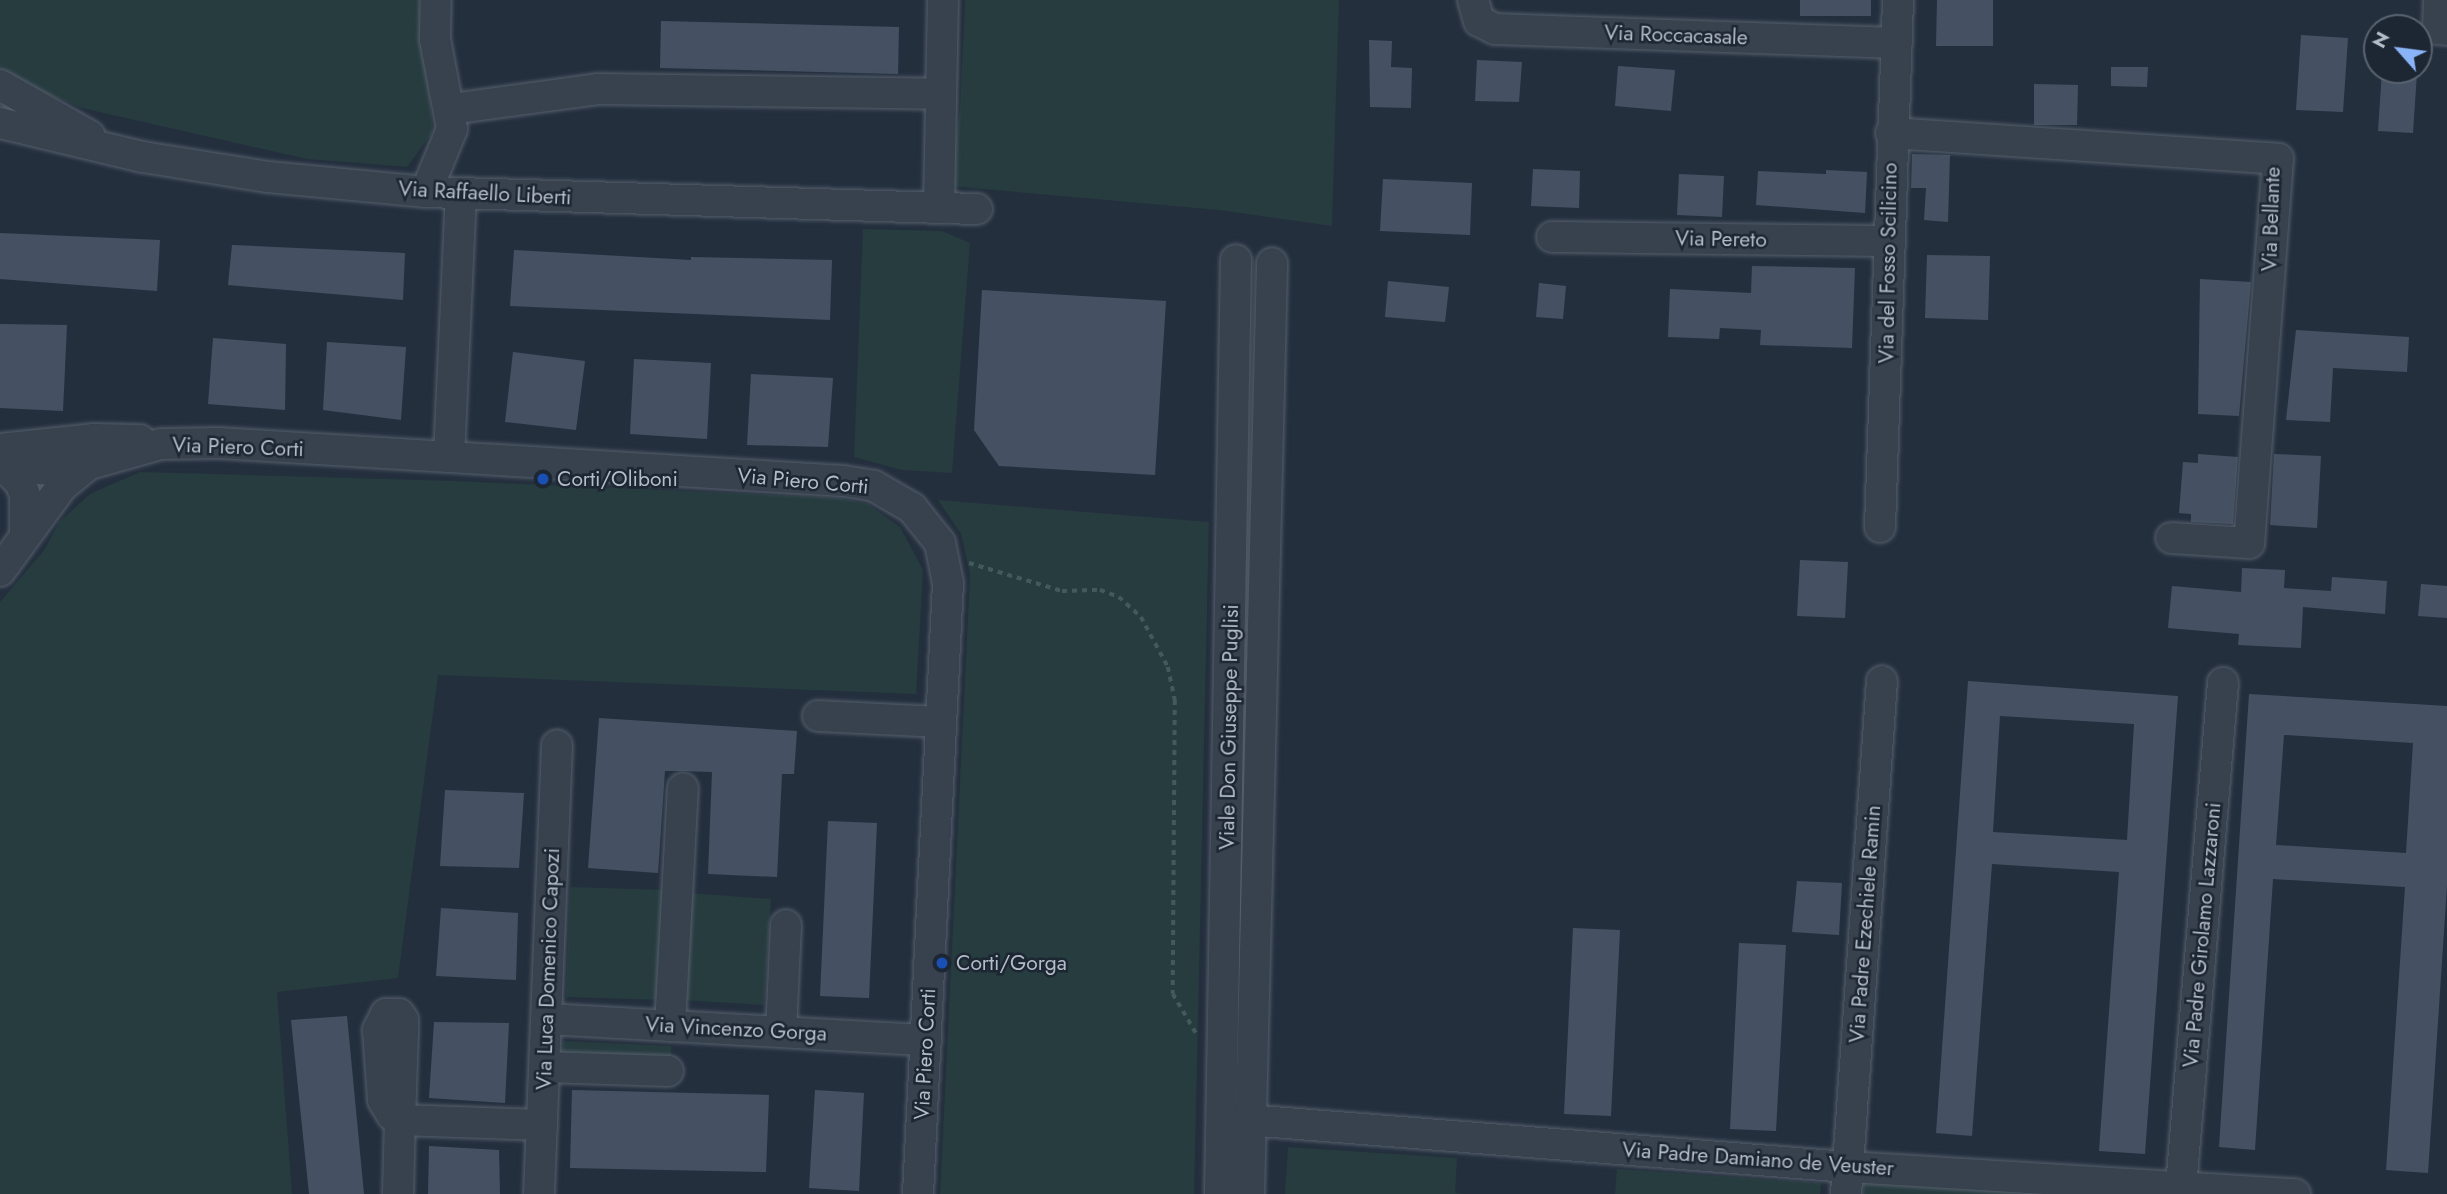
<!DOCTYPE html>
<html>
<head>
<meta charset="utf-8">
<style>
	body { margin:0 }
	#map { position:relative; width:2447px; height:1194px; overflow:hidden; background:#242f3e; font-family:Jost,sans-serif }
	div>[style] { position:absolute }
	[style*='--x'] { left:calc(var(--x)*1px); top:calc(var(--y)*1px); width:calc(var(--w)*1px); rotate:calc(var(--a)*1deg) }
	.green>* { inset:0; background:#263c3f }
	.building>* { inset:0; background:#455162 }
	.path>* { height:3.5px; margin-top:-1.75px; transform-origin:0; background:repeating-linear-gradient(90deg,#44595c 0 5px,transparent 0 10px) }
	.roads { filter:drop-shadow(0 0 2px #565f6c) drop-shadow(0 0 2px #565f6c) }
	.minor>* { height:30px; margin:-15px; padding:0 15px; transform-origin:15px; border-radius:15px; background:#38414e }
	.dots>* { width:19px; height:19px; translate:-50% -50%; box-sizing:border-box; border:4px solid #1d2633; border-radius:50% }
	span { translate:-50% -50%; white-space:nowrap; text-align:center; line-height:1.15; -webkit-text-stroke:5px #1d2633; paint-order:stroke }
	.street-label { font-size:21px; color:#b4bcc9 }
	.poi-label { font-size:21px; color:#b4bcc9 }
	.left { translate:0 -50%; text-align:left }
	.north { position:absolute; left:2363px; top:14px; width:70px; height:70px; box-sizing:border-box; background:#1d2633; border:2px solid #59626f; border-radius:50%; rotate:298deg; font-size:19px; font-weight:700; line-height:28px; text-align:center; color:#b4bcc9 }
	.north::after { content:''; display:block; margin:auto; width:24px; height:32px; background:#8ab4f8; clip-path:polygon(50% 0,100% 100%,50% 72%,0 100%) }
</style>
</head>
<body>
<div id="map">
	<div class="green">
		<div style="clip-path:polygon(0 0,419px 0,433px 132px,407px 167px,307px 159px,82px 108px,0 75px)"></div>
		<div style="clip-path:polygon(965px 0,1339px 0,1332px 226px,1219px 210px,950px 186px,960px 110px)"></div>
		<div style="clip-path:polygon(863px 229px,942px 231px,970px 243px,952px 473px,901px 470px,854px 457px)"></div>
		<div style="clip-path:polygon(140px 472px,455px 481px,841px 498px,868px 504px,900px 527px,923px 570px,916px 694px,438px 675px,398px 978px,277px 992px,292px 1194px,0 1194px,0 602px,45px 549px,59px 522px,90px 494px)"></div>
		<div style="clip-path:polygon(938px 500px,1209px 522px,1194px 1194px,940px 1194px,970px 574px,961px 534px)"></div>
		<div style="clip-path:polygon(570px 887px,670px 890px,666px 1000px,566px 997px)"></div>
		<div style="clip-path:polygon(688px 893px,771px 899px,764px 1005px,682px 1000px)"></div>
		<div style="clip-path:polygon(563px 1041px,671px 1046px,671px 1059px,562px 1054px)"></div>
		<div style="clip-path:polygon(1288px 1147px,1457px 1158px,1455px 1193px,1464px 1194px,1285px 1194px)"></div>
		<div style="clip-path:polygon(1617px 1169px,1821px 1183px,1820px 1194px,1615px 1194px)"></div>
		<div style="clip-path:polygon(1864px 1180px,2098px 1194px,1863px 1194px)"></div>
	</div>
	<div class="building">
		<div style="clip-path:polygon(1800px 0,1871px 0,1871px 16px,1800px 16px)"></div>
		<div style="clip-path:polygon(1937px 0,1993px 0,1993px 46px,1936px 46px)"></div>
		<div style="clip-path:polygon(661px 21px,899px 27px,898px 74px,660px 68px)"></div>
		<div style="clip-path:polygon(2301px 35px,2348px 38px,2343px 112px,2296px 110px)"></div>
		<div style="clip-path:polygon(1369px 40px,1392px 41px,1391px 67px,1412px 68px,1411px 108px,1370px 107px)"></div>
		<div style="clip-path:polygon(1477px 60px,1522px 62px,1519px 102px,1475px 101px)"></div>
		<div style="clip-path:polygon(1618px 66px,1675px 70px,1671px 111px,1615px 106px)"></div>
		<div style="clip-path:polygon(2111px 67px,2148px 67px,2147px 87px,2111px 86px)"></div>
		<div style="clip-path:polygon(2382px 71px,2417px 73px,2413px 133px,2378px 131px)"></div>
		<div style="clip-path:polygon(2034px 84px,2078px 85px,2077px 125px,2034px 125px)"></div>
		<div style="clip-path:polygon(1912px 154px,1950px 155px,1948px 222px,1924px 220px,1926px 188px,1911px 188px)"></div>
		<div style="clip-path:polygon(1533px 169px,1580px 171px,1579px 208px,1531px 206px)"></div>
		<div style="clip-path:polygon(1826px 170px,1867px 172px,1865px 213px,1756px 205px,1758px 171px,1826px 174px)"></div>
		<div style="clip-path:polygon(1679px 174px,1724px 176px,1722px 217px,1677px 215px)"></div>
		<div style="clip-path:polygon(1383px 179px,1472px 183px,1470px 235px,1380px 231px)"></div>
		<div style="clip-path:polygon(0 233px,160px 240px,157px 291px,0 279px)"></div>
		<div style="clip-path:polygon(232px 245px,405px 253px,403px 300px,228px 285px)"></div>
		<div style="clip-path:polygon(514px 250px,691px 260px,691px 257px,832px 260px,830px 320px,510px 306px)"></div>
		<div style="clip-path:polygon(1927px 255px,1990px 256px,1988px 320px,1925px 318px)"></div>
		<div style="clip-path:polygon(1752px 266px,1855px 268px,1852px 348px,1760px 345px,1761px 330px,1720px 328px,1719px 339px,1668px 337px,1670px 289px,1751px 293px)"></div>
		<div style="clip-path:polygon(2200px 279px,2251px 282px,2239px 416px,2198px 414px)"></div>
		<div style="clip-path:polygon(1388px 281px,1449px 287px,1445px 322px,1385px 317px)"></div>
		<div style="clip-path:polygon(1539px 283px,1566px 286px,1563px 319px,1536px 317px)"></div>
		<div style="clip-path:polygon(982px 290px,1166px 301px,1155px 475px,999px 466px,974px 430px)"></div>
		<div style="clip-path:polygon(0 324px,67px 325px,63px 411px,0 408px)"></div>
		<div style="clip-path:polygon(2296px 330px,2409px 337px,2407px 372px,2333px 368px,2330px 422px,2286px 420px)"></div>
		<div style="clip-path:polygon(213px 338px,286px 344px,285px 410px,208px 404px)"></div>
		<div style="clip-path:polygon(327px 342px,406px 347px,401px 420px,323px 410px)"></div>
		<div style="clip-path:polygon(513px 352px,585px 361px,576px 430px,505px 422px)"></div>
		<div style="clip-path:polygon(634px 359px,711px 363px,707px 439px,630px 434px)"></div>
		<div style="clip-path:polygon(751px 374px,833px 378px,828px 447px,747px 445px)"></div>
		<div style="clip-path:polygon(2198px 454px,2238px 457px,2233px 524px,2191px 522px,2191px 514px,2179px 513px,2183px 462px,2198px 463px)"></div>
		<div style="clip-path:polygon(2274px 454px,2321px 456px,2317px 528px,2270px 525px)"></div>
		<div style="clip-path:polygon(1800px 560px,1848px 562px,1845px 618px,1797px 616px)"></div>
		<div style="clip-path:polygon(2242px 568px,2285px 570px,2284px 588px,2331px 591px,2332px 577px,2387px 581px,2385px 614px,2303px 607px,2301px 648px,2238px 645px,2239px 634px,2168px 628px,2172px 586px,2241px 592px)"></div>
		<div style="clip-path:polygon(2421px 584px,2447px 586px,2447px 618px,2418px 616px)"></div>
		<div style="clip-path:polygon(evenodd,1968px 681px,2178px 696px,2145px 1154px,2099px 1151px,2119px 872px,1992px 864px,1972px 1136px,1936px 1133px,1968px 681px,2000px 716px,2134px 724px,2127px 840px,1993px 832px,2000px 716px)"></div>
		<div style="clip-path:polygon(evenodd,2249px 694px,2447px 706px,2447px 886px,2428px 1173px,2386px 1170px,2405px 887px,2273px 879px,2255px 1150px,2219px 1147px,2249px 694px,2284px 735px,2413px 743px,2406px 853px,2276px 845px,2284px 735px)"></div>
		<div style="clip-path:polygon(599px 718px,797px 731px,794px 774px,782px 774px,777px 877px,708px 874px,712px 772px,683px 771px,665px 771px,658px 873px,588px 868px)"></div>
		<div style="clip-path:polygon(445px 790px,524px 793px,519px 868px,440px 866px)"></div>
		<div style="clip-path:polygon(828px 821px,877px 823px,869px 998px,820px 996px)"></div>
		<div style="clip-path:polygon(1797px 881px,1842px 883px,1839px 935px,1792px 932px)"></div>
		<div style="clip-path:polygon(441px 908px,518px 913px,516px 980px,436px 976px)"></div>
		<div style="clip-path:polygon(1573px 928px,1620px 930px,1611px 1116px,1564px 1114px)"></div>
		<div style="clip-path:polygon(1739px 943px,1786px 945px,1776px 1131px,1730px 1129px)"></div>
		<div style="clip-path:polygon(347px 1016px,364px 1194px,309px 1194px,291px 1020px)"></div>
		<div style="clip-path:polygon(434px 1022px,509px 1023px,505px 1103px,429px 1098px)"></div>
		<div style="clip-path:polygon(572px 1090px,769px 1095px,766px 1172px,570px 1168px)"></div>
		<div style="clip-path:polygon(815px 1090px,864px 1093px,859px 1191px,809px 1188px)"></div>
		<div style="clip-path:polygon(429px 1146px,499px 1150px,500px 1194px,428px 1194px)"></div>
	</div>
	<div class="path">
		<div style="--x:969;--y:563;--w:97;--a:16.8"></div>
		<div style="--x:1062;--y:591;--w:38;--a:-2"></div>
		<div style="--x:1100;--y:590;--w:20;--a:20"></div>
		<div style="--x:1119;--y:597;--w:30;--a:42"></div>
		<div style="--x:1141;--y:617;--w:57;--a:61.6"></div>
		<div style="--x:1168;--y:667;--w:34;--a:78"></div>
		<div style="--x:1175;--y:700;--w:294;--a:90.4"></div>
		<div style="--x:1173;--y:994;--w:45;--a:59.5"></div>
	</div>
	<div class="roads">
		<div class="minor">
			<div style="--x:1473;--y:0;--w:22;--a:74"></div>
			<div style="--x:1479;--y:21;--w:18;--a:27"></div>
			<div style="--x:1495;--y:29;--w:402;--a:2"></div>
			<div style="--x:2439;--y:0;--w:29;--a:92"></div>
			<div style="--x:2438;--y:29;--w:9;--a:6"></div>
			<div style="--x:0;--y:85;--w:103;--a:29.5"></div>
			<div style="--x:451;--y:109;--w:148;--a:-7.7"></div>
			<div style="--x:598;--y:89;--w:343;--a:0.8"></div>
			<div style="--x:0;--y:123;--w:147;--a:13.4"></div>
			<div style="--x:143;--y:157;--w:127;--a:9.1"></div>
			<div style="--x:268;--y:177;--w:159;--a:5.4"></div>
			<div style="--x:426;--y:192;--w:551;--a:1.77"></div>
			<div style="--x:1891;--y:133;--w:388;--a:3.8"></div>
			<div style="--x:2278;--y:159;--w:385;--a:94.3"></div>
			<div style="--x:2249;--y:543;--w:78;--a:-176.3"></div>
			<div style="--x:426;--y:192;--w:68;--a:-67.6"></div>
			<div style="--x:452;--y:129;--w:92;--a:-100.7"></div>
			<div style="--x:435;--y:39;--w:39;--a:-89"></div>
			<div style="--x:939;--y:206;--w:206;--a:-88.9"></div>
			<div style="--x:1552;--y:237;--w:337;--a:0.7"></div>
			<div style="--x:0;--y:449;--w:95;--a:-6.1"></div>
			<div style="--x:94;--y:439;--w:46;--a:1.2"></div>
			<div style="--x:449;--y:457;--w:262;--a:-87.4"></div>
			<div style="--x:0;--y:458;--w:35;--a:18"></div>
			<div style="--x:33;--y:469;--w:35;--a:2"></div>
			<div style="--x:68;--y:470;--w:97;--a:-15.6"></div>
			<div style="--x:161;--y:444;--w:58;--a:-1"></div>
			<div style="--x:219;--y:443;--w:626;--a:3.48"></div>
			<div style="--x:844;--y:481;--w:30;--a:9"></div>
			<div style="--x:874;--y:486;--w:44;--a:30.1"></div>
			<div style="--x:912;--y:508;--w:45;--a:51.3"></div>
			<div style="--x:940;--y:543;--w:41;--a:78.7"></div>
			<div style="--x:948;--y:583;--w:612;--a:92.81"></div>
			<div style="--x:0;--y:463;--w:28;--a:44"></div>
			<div style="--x:20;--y:482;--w:14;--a:69"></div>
			<div style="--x:25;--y:495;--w:41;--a:90"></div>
			<div style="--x:1880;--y:527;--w:527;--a:-88.04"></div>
			<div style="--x:0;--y:571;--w:105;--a:-53.9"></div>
			<div style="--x:62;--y:486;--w:32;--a:-39"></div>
			<div style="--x:818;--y:716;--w:122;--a:2.8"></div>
			<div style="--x:547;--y:1019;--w:380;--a:3.2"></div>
			<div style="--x:670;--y:1026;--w:238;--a:-86.9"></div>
			<div style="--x:781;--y:1031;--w:106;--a:-87.3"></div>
			<div style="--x:545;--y:1067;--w:123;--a:1.9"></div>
			<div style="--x:1222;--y:1118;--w:628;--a:4.48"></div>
			<div style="--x:1848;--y:1167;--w:448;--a:3.5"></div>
			<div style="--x:2181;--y:1187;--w:506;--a:-85.24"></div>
			<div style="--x:398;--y:1194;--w:74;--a:-88.5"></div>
			<div style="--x:400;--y:1120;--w:90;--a:-88.1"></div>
			<div style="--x:403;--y:1030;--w:10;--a:-90"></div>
			<div style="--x:403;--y:1020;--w:7;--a:-124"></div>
			<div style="--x:399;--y:1014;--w:13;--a:180"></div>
			<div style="--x:386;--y:1014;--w:18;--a:117"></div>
			<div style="--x:378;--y:1030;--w:70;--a:85.9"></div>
			<div style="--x:383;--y:1100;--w:17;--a:59"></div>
			<div style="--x:392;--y:1115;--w:9;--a:32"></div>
			<div style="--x:400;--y:1120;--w:142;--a:2"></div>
			<div style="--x:539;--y:1194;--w:449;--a:-87.7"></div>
			<div style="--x:1220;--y:1194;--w:934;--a:-89.02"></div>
			<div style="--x:1249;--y:1194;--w:931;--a:-88.58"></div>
			<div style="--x:1846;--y:1194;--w:514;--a:-85.99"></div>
		</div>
	</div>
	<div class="dots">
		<div style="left:543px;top:479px;background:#1a4fb4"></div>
		<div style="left:942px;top:963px;background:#1a4fb4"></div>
	</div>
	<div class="street-label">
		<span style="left:1676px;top:35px;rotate:2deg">Via Roccacasale</span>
		<span style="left:485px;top:193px;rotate:3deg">Via Raffaello Liberti</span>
		<span style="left:2271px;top:219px;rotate:-88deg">Via Bellante</span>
		<span style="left:1721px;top:239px;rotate:1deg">Via Pereto</span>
		<span style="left:1888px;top:263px;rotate:-89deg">Via del Fosso Scilicino</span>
		<span style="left:238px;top:447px;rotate:2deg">Via Piero Corti</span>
		<span style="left:803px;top:481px;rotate:5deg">Via Piero Corti</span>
		<span style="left:1229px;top:727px;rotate:-89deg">Viale Don Giuseppe Puglisi</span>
		<span style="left:1865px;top:924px;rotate:-86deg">Via Padre Ezechiele Ramin</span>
		<span style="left:2202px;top:935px;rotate:-85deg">Via Padre Girolamo Lazzaroni</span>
		<span style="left:548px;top:969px;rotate:-88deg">Via Luca Domenico Capozi</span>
		<span style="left:736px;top:1029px;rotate:3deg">Via Vincenzo Gorga</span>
		<span style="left:925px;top:1054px;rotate:-87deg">Via Piero Corti</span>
		<span style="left:1758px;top:1159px;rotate:4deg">Via Padre Damiano de Veuster</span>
	</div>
	<div class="poi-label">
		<span class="left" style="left:557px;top:479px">Corti/Oliboni</span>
		<span class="left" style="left:956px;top:963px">Corti/Gorga</span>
	</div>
	<div class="north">N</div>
</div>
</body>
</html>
